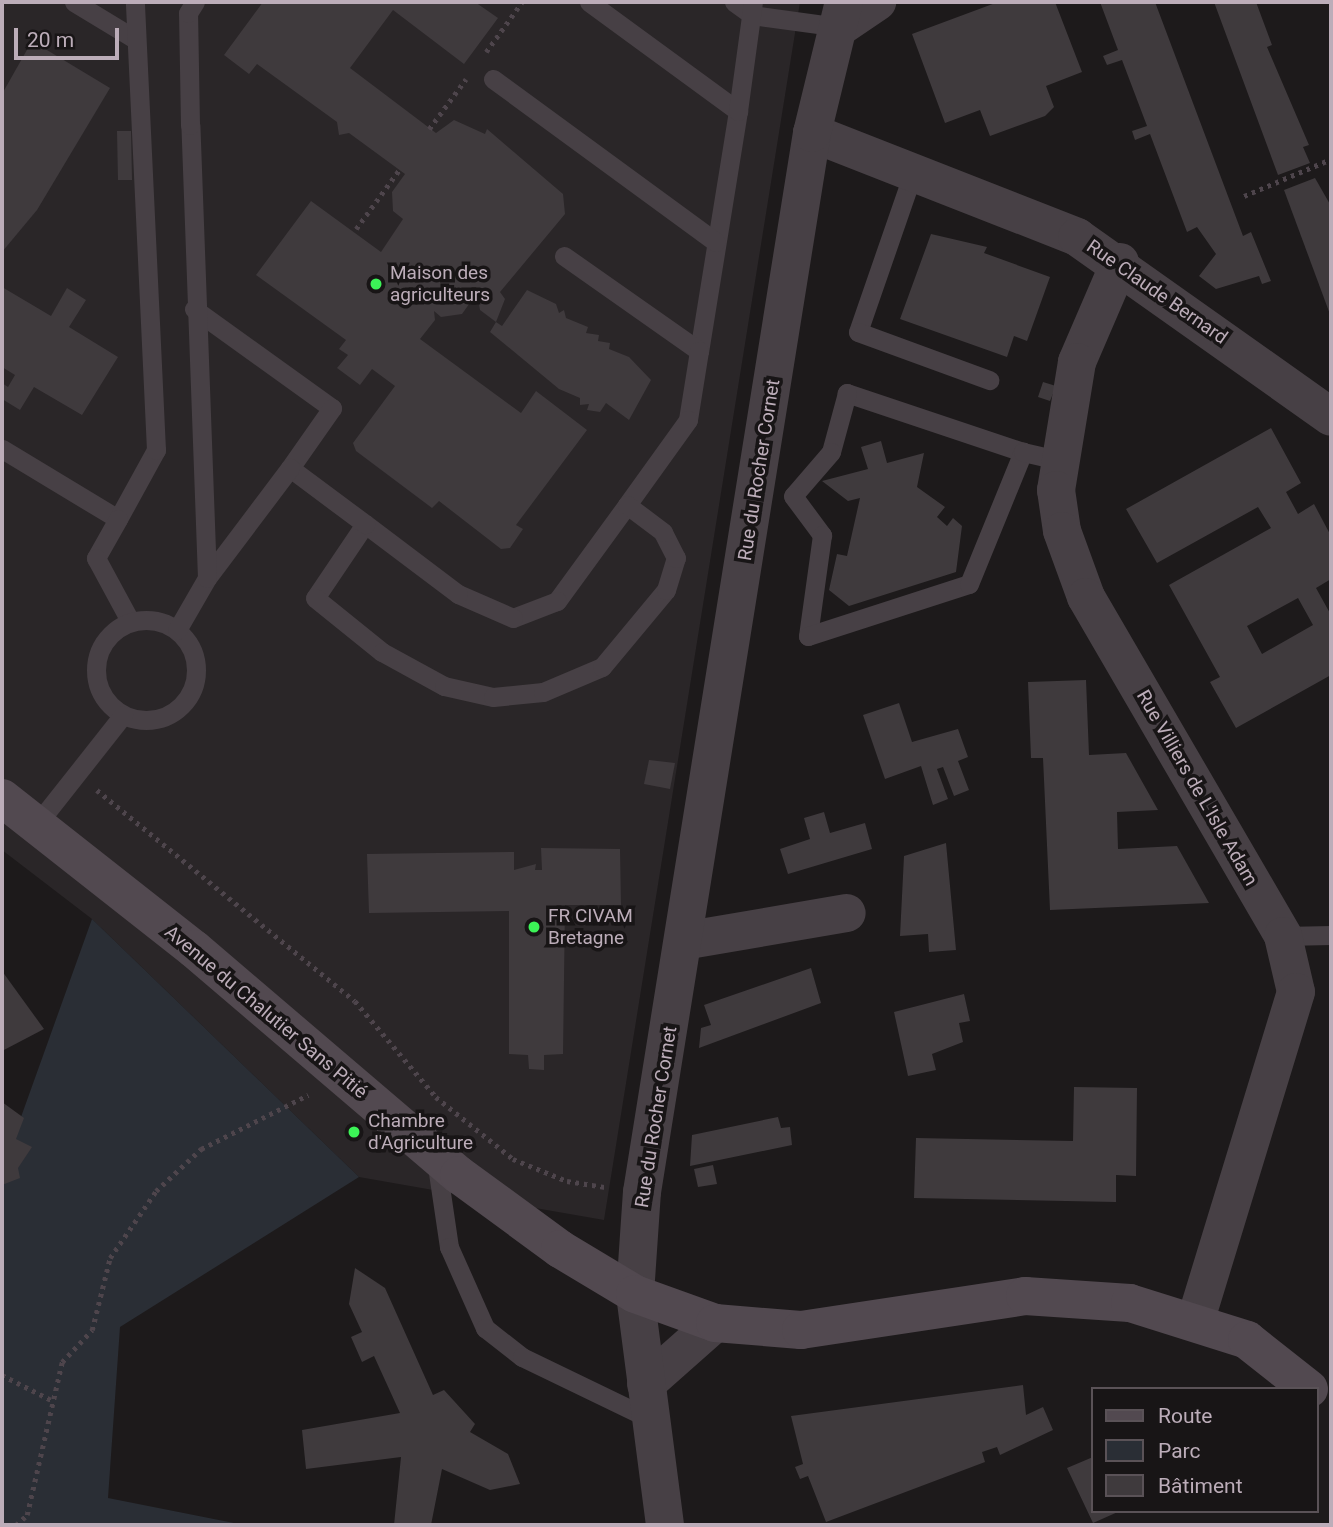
<!DOCTYPE html>
<html>
<head>
<meta charset="utf-8">
<style>
	body { margin:0 }
	#map { position:relative; width:1333px; height:1527px; overflow:hidden; background:#1d1a1b; font-family:Roboto,sans-serif }
	div>[style] { position:absolute }
	[style*='--x'] { left:calc(var(--x)*1px); top:calc(var(--y)*1px); width:calc(var(--w)*1px); rotate:calc(var(--a)*1deg) }
	.built>* { inset:0; background:#2a2628 }
	.green>* { inset:0; background:#2a2e35 }
	.building>* { inset:0; background:#3f3a3d }
	.path>* { height:4.5px; margin-top:-2.25px; transform-origin:0; background:repeating-linear-gradient(90deg,#4e454c 0 3.5px,transparent 0 8.5px) }
	.lane>* { height:19px; margin:-9.5px; padding:0 9.5px; transform-origin:9.5px; border-radius:9.5px; background:#474045 }
	.lane>.ring { margin:-9.5px; padding:0; box-sizing:content-box; background:none; border:19px solid #474045; border-radius:50% }
	.street>* { height:38px; margin:-19px; padding:0 19px; transform-origin:19px; border-radius:19px; background:#474045 }
	.secondary>* { height:38px; margin:-19px; padding:0 19px; transform-origin:19px; border-radius:19px; background:#524950 }
	.dots>* { width:19px; height:19px; translate:-50% -50%; box-sizing:border-box; border:4px solid #181516; border-radius:50% }
	span { translate:-50% -50%; white-space:nowrap; text-align:center; line-height:1.15; -webkit-text-stroke:7px #181516; paint-order:stroke }
	.poi-label { font-size:19px; color:#bcadb9 }
	.left { translate:0 -50%; text-align:left }
	.street-label { font-size:19px; color:#bcadb9 }
	.frame { position:absolute; inset:0; border:4px solid #bcadb9; pointer-events:none }
	.legend { position:absolute; left:1091px; top:1387px; width:228px; height:126px; box-sizing:border-box; background:#181516; border:2px solid #5a5257; margin:0; padding:9px 12px; list-style:none; font-size:21px; color:#bcadb9 }
	.legend li { display:flex; align-items:center; gap:14px; height:35px }
	.legend b { width:35px; border:2px solid #5a5257 }
	.scale { position:absolute; left:14px; top:28px; width:105px; height:32px; box-sizing:border-box; border:4px solid #bcadb9; border-top:0; padding-left:9px; font-size:21px; line-height:24px; white-space:nowrap; color:#bcadb9; -webkit-text-stroke:5px #181516; paint-order:stroke }
</style>
</head>
<body>
<div id="map">
	<div class="built">
		<div style="clip-path:polygon(2px 2px,800px 2px,604px 1220px,359px 1177px,92px 919px,2px 850px)"></div>
	</div>
	<div class="green">
		<div style="clip-path:polygon(92px 919px,359px 1177px,120px 1327px,108px 1498px,244px 1525px,2px 1525px,2px 1170px)"></div>
	</div>
	<div class="building">
		<div style="clip-path:polygon(263px 2px,475px 2px,498px 18px,464px 64px,393px 10px,350px 68px,436px 133px,454px 120px,485px 134px,487px 129px,563px 194px,565px 214px,500px 292px,505px 299px,496px 322px,480px 310px,477px 293px,462px 314px,441px 317px,434px 311px,435px 320px,420px 339px,521px 413px,536px 391px,587px 430px,516px 525px,523px 529px,510px 548px,501px 549px,439px 501px,432px 508px,356px 451px,353px 443px,395px 386px,372px 369px,360px 385px,337px 368px,348px 355px,339px 349px,346px 340px,256px 275px,311px 201px,381px 252px,403px 219px,393px 211px,392px 192px,405px 174px,349px 133px,339px 135px,337px 122px,257px 64px,249px 74px,224px 55px)"></div>
		<div style="clip-path:polygon(998px 2px,1055px 2px,1082px 72px,1046px 86px,1054px 107px,1045px 116px,990px 136px,980px 110px,945px 123px,912px 34px)"></div>
		<div style="clip-path:polygon(1100px 2px,1155px 2px,1243px 236px,1251px 232px,1271px 281px,1262px 284px,1259px 276px,1216px 289px,1199px 276px,1216px 254px,1197px 227px,1187px 232px,1150px 134px,1135px 140px,1132px 131px,1147px 126px,1122px 60px,1107px 65px,1103px 56px,1118px 50px)"></div>
		<div style="clip-path:polygon(1214px 2px,1256px 2px,1272px 45px,1267px 47px,1309px 145px,1303px 147px,1310px 163px,1278px 175px)"></div>
		<div style="clip-path:polygon(32px 41px,110px 88px,37px 210px,2px 252px,2px 94px)"></div>
		<div style="clip-path:polygon(117px 131px,131px 131px,132px 180px,118px 180px)"></div>
		<div style="clip-path:polygon(1315px 178px,1331px 206px,1331px 317px,1284px 190px)"></div>
		<div style="clip-path:polygon(931px 234px,987px 247px,984px 253px,1050px 277px,1027px 341px,1014px 336px,1007px 357px,900px 319px)"></div>
		<div style="clip-path:polygon(2px 287px,51px 316px,67px 288px,86px 300px,69px 327px,118px 357px,82px 415px,34px 387px,20px 410px,2px 399px,2px 383px,8px 387px,15px 375px,2px 367px)"></div>
		<div style="clip-path:polygon(527px 290px,556px 304px,559px 313px,564px 310px,566px 318px,588px 327px,586px 333px,599px 335px,598px 341px,610px 343px,609px 349px,629px 357px,651px 380px,629px 420px,606px 403px,600px 412px,587px 410px,589px 404px,580px 405px,580px 398px,559px 389px,490px 332px,496px 322px,502px 326px)"></div>
		<div style="clip-path:polygon(1043px 382px,1056px 386px,1050px 401px,1038px 397px)"></div>
		<div style="clip-path:polygon(evenodd,1271px 428px,1301px 483px,1286px 492px,1298px 514px,1314px 504px,1331px 536px,1331px 579px,1316px 588px,1331px 615px,1331px 675px,1236px 728px,1210px 682px,1220px 677px,1169px 585px,1271px 528px,1258px 507px,1157px 563px,1126px 509px,1271px 428px,1298px 598px,1313px 625px,1262px 654px,1247px 626px,1298px 598px)"></div>
		<div style="clip-path:polygon(881px 441px,887px 463px,924px 453px,917px 487px,945px 507px,937px 517px,947px 526px,953px 518px,962px 526px,956px 572px,849px 606px,829px 590px,837px 554px,847px 556px,860px 498px,848px 501px,822px 481px,868px 469px,861px 447px)"></div>
		<div style="clip-path:polygon(1086px 680px,1089px 755px,1126px 753px,1158px 810px,1117px 812px,1118px 849px,1177px 846px,1209px 903px,1050px 910px,1043px 758px,1031px 758px,1028px 682px)"></div>
		<div style="clip-path:polygon(899px 703px,912px 742px,958px 729px,968px 757px,958px 761px,969px 790px,954px 796px,943px 767px,937px 769px,948px 799px,933px 805px,921px 766px,885px 779px,863px 715px)"></div>
		<div style="clip-path:polygon(649px 760px,675px 763px,670px 789px,644px 784px)"></div>
		<div style="clip-path:polygon(824px 812px,830px 833px,865px 823px,872px 849px,788px 874px,780px 849px,810px 839px,804px 818px)"></div>
		<div style="clip-path:polygon(946px 843px,956px 950px,929px 952px,928px 934px,900px 936px,904px 856px)"></div>
		<div style="clip-path:polygon(541px 848px,620px 849px,621px 905px,565px 905px,563px 1054px,544px 1055px,544px 1070px,529px 1069px,528px 1055px,509px 1054px,509px 911px,369px 913px,367px 854px,514px 852px,514px 870px,536px 864px,535px 870px,542px 870px)"></div>
		<div style="clip-path:polygon(811px 968px,821px 1003px,699px 1048px,701px 1028px,711px 1025px,704px 1005px)"></div>
		<div style="clip-path:polygon(2px 971px,44px 1029px,2px 1051px)"></div>
		<div style="clip-path:polygon(964px 994px,970px 1021px,959px 1023px,963px 1042px,932px 1054px,936px 1070px,908px 1076px,894px 1012px)"></div>
		<div style="clip-path:polygon(1074px 1087px,1137px 1088px,1136px 1176px,1116px 1175px,1116px 1202px,914px 1198px,916px 1138px,1073px 1141px)"></div>
		<div style="clip-path:polygon(2px 1102px,24px 1118px,16px 1139px,32px 1147px,18px 1168px,20px 1178px,2px 1185px)"></div>
		<div style="clip-path:polygon(778px 1117px,781px 1128px,790px 1127px,792px 1145px,690px 1166px,692px 1135px)"></div>
		<div style="clip-path:polygon(713px 1165px,717px 1184px,698px 1187px,694px 1169px)"></div>
		<div style="clip-path:polygon(355px 1268px,385px 1288px,433px 1395px,444px 1390px,475px 1424px,470px 1432px,508px 1454px,520px 1484px,490px 1490px,442px 1469px,431px 1525px,394px 1525px,401px 1457px,306px 1469px,302px 1430px,400px 1413px,374px 1356px,362px 1362px,351px 1337px,362px 1332px,349px 1304px)"></div>
		<div style="clip-path:polygon(1023px 1385px,1026px 1415px,1043px 1407px,1053px 1430px,1000px 1455px,997px 1447px,982px 1452px,985px 1462px,826px 1522px,808px 1476px,800px 1479px,795px 1467px,803px 1464px,791px 1416px)"></div>
		<div style="clip-path:polygon(1093px 1457px,1093px 1511px,1120px 1511px,1093px 1523px,1067px 1468px)"></div>
	</div>
	<div class="path">
		<div style="--x:486;--y:52;--w:62;--a:-54.2"></div>
		<div style="--x:429;--y:129;--w:62;--a:-53.5"></div>
		<div style="--x:1244;--y:196;--w:95;--a:-23"></div>
		<div style="--x:356;--y:229;--w:73;--a:-53.9"></div>
		<div style="--x:97;--y:790;--w:333;--a:39.3"></div>
		<div style="--x:355;--y:1001;--w:126;--a:49.8"></div>
		<div style="--x:436;--y:1097;--w:99;--a:38.8"></div>
		<div style="--x:513;--y:1159;--w:58;--a:22.2"></div>
		<div style="--x:567;--y:1181;--w:39;--a:9"></div>
		<div style="--x:2;--y:1375;--w:57;--a:27"></div>
		<div style="--x:16;--y:1525;--w:15;--a:-42"></div>
		<div style="--x:27;--y:1515;--w:157;--a:-77.1"></div>
		<div style="--x:62;--y:1362;--w:44;--a:-46.8"></div>
		<div style="--x:92;--y:1330;--w:74;--a:-76"></div>
		<div style="--x:110;--y:1258;--w:81;--a:-55.5"></div>
		<div style="--x:156;--y:1191;--w:62;--a:-43"></div>
		<div style="--x:201;--y:1149;--w:120;--a:-26.8"></div>
	</div>
	<div class="lane">
		<div style="--x:74;--y:2;--w:71;--a:31.2"></div>
		<div style="--x:589;--y:2;--w:185;--a:36.2"></div>
		<div style="--x:738;--y:111;--w:243;--a:99.2"></div>
		<div style="--x:734;--y:2;--w:22;--a:36"></div>
		<div style="--x:752;--y:15;--w:89;--a:7.8"></div>
		<div style="--x:493;--y:79;--w:276;--a:36.2"></div>
		<div style="--x:738;--y:111;--w:110;--a:-82.2"></div>
		<div style="--x:913;--y:173;--w:168;--a:109.1"></div>
		<div style="--x:858;--y:332;--w:140;--a:20.1"></div>
		<div style="--x:564;--y:256;--w:165;--a:35.1"></div>
		<div style="--x:699;--y:351;--w:70;--a:99.1"></div>
		<div style="--x:688;--y:420;--w:105;--a:125.7"></div>
		<div style="--x:627;--y:505;--w:119;--a:126.1"></div>
		<div style="--x:557;--y:601;--w:47;--a:158.9"></div>
		<div style="--x:513;--y:618;--w:60;--a:-156.4"></div>
		<div style="--x:458;--y:594;--w:116;--a:-143"></div>
		<div style="--x:365;--y:524;--w:89;--a:124"></div>
		<div style="--x:315;--y:598;--w:86;--a:38.9"></div>
		<div style="--x:382;--y:652;--w:71;--a:28.7"></div>
		<div style="--x:444;--y:686;--w:50;--a:12.7"></div>
		<div style="--x:493;--y:697;--w:50;--a:-5.7"></div>
		<div style="--x:543;--y:692;--w:64;--a:-23"></div>
		<div style="--x:602;--y:667;--w:100;--a:-50.3"></div>
		<div style="--x:666;--y:590;--w:34;--a:-73"></div>
		<div style="--x:676;--y:558;--w:29;--a:-117"></div>
		<div style="--x:663;--y:532;--w:45;--a:-143.1"></div>
		<div style="--x:194;--y:309;--w:170;--a:35.7"></div>
		<div style="--x:332;--y:408;--w:73;--a:125"></div>
		<div style="--x:290;--y:468;--w:94;--a:36.7"></div>
		<div style="--x:2;--y:449;--w:135;--a:31.1"></div>
		<div style="--x:118;--y:519;--w:79;--a:-61.2"></div>
		<div style="--x:156;--y:450;--w:448;--a:-92.7"></div>
		<div style="--x:1023;--y:452;--w:186;--a:-161.5"></div>
		<div style="--x:847;--y:393;--w:61;--a:105.2"></div>
		<div style="--x:831;--y:452;--w:58;--a:130.8"></div>
		<div style="--x:793;--y:496;--w:49;--a:53.4"></div>
		<div style="--x:822;--y:535;--w:102;--a:97.9"></div>
		<div style="--x:808;--y:636;--w:169;--a:-17.9"></div>
		<div style="--x:969;--y:584;--w:143;--a:-67.8"></div>
		<div style="--x:1023;--y:452;--w:39;--a:13"></div>
		<div style="--x:118;--y:519;--w:45;--a:119.4"></div>
		<div style="--x:96;--y:558;--w:72;--a:61.6"></div>
		<div style="--x:207;--y:578;--w:138;--a:-53"></div>
		<div class="ring" style="left:96px;top:620px;width:81px;height:81px"></div>
		<div style="--x:177;--y:630;--w:60;--a:-60"></div>
		<div style="--x:207;--y:578;--w:453;--a:-92.1"></div>
		<div style="--x:190;--y:125;--w:112;--a:-91"></div>
		<div style="--x:188;--y:13;--w:13;--a:-58"></div>
		<div style="--x:37;--y:824;--w:139;--a:-51.7"></div>
		<div style="--x:1283;--y:936;--w:48;--a:-1.2"></div>
		<div style="--x:436;--y:1159;--w:89;--a:81.6"></div>
		<div style="--x:449;--y:1247;--w:89;--a:66"></div>
		<div style="--x:485;--y:1328;--w:47;--a:38.1"></div>
		<div style="--x:522;--y:1357;--w:142;--a:25.8"></div>
	</div>
	<div class="street">
		<div style="--x:840;--y:27;--w:45;--a:-34"></div>
		<div style="--x:812;--y:133;--w:285;--a:21.4"></div>
		<div style="--x:1077;--y:237;--w:311;--a:35.3"></div>
		<div style="--x:1120;--y:262;--w:109;--a:113.3"></div>
		<div style="--x:1077;--y:362;--w:130;--a:99.3"></div>
		<div style="--x:1056;--y:490;--w:41;--a:81.7"></div>
		<div style="--x:1062;--y:531;--w:70;--a:70"></div>
		<div style="--x:1086;--y:597;--w:392;--a:59.8"></div>
		<div style="--x:1283;--y:936;--w:57;--a:76.9"></div>
		<div style="--x:1296;--y:992;--w:343;--a:107"></div>
		<div style="--x:683;--y:941;--w:166;--a:-9.7"></div>
		<div style="--x:646;--y:1384;--w:92;--a:-41.5"></div>
		<div style="--x:665;--y:1525;--w:233;--a:-97.4"></div>
		<div style="--x:635;--y:1294;--w:102;--a:-86.1"></div>
		<div style="--x:642;--y:1192;--w:1073;--a:-80.88"></div>
		<div style="--x:812;--y:133;--w:135;--a:-76.3"></div>
	</div>
	<div class="secondary">
		<div style="--x:2;--y:798;--w:244;--a:38.2"></div>
		<div style="--x:194;--y:949;--w:348;--a:40.5"></div>
		<div style="--x:459;--y:1175;--w:125;--a:36.2"></div>
		<div style="--x:560;--y:1249;--w:87;--a:31"></div>
		<div style="--x:635;--y:1294;--w:85;--a:19.9"></div>
		<div style="--x:715;--y:1323;--w:86;--a:4.7"></div>
		<div style="--x:801;--y:1330;--w:227;--a:-8.6"></div>
		<div style="--x:1025;--y:1296;--w:105;--a:3.8"></div>
		<div style="--x:1130;--y:1303;--w:123;--a:17.5"></div>
		<div style="--x:1247;--y:1340;--w:79;--a:38.3"></div>
	</div>
	<div class="dots">
		<div style="left:376px;top:284px;background:#3cf357"></div>
		<div style="left:534px;top:927px;background:#3cf357"></div>
		<div style="left:354px;top:1132px;background:#3cf357"></div>
	</div>
	<div class="poi-label">
		<span class="left" style="left:390px;top:284px">Maison des<br>agriculteurs</span>
		<span class="left" style="left:548px;top:927px">FR CIVAM<br>Bretagne</span>
		<span class="left" style="left:368px;top:1132px">Chambre<br>d'Agriculture</span>
	</div>
	<div class="street-label">
		<span style="left:1157px;top:292px;rotate:35deg">Rue Claude Bernard</span>
		<span style="left:759px;top:470px;rotate:-81deg">Rue du Rocher Cornet</span>
		<span style="left:1197px;top:788px;rotate:60deg">Rue Villiers de L'Isle Adam</span>
		<span style="left:266px;top:1012px;rotate:40deg">Avenue du Chalutier Sans Pitié</span>
		<span style="left:656px;top:1117px;rotate:-81deg">Rue du Rocher Cornet</span>
	</div>
	<div class="frame"></div>
	<ul class="legend">
	<li><b style="height:9px;background:#524950"></b>Route</li>
	<li><b style="height:19px;background:#2a2e35"></b>Parc</li>
	<li><b style="height:19px;background:#3f3a3d"></b>Bâtiment</li>
	</ul>
	<div class="scale">20 m</div>
</div>
</body>
</html>
